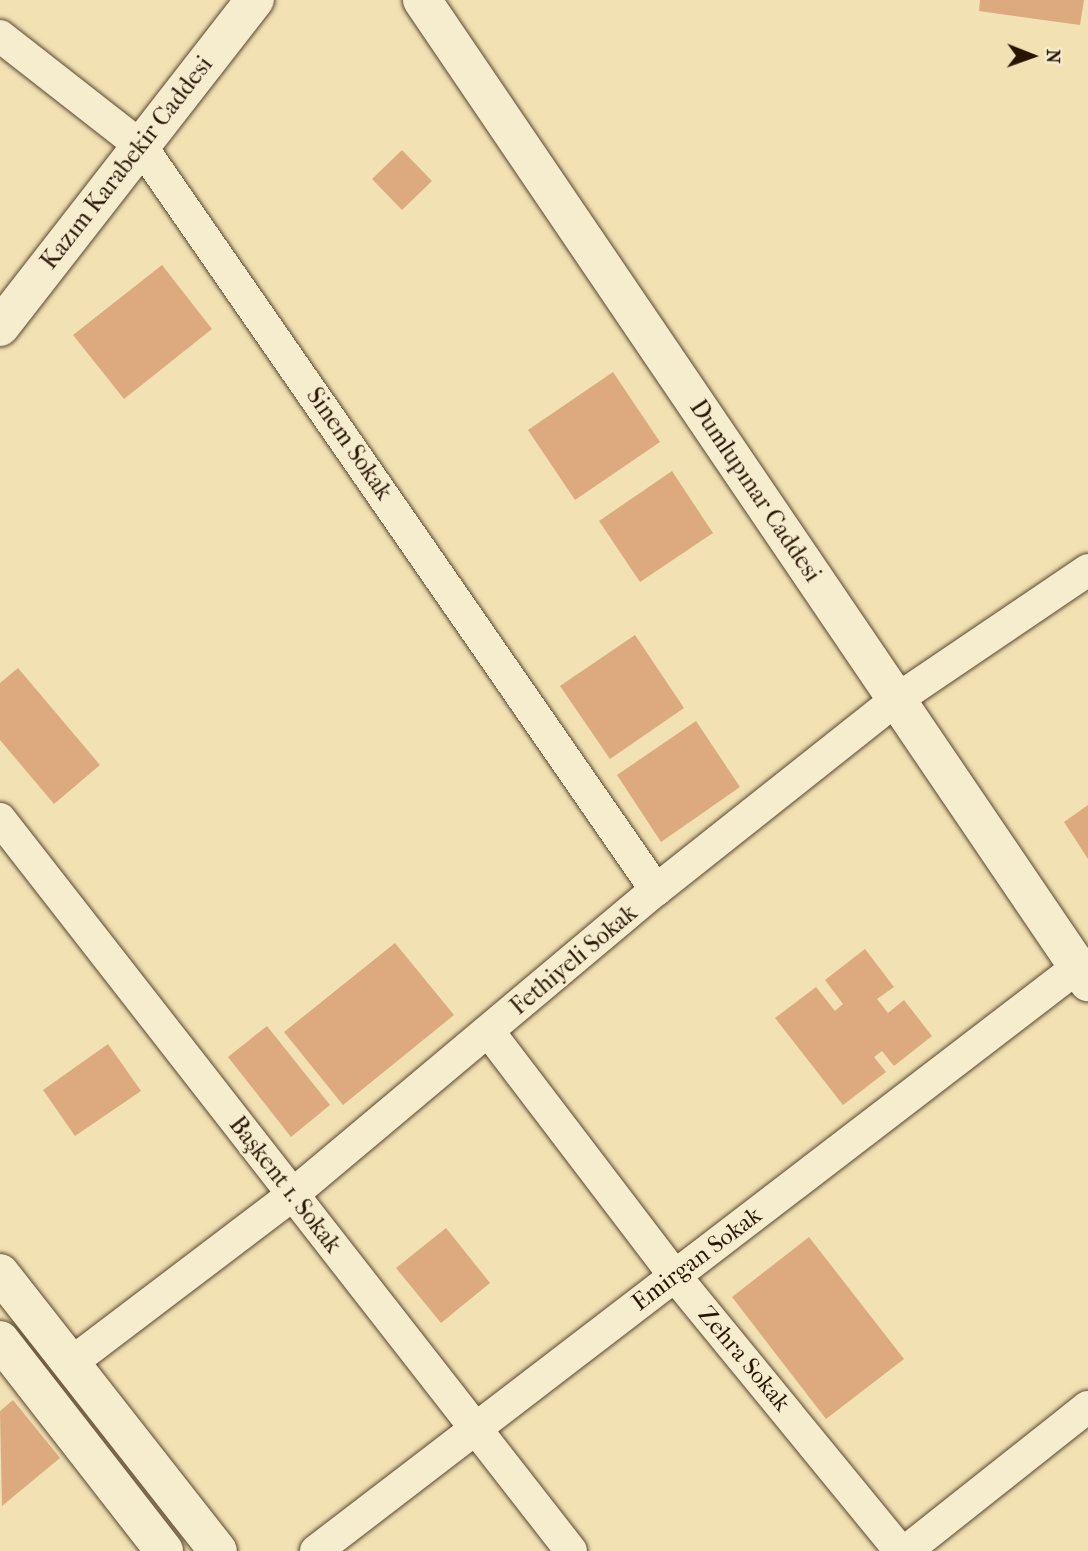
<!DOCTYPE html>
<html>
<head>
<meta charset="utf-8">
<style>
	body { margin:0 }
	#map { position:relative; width:1088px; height:1551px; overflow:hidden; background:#f1e1b3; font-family:"IM FELL French Canon",serif }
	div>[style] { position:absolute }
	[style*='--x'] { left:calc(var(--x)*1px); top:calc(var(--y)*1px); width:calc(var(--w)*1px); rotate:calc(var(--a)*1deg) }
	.building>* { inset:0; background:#ddaa80 }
	.roads { filter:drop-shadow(0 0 2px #5a472f) drop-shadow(0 0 2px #5a472f) }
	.street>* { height:32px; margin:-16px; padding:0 16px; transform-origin:16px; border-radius:16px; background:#f6ecce }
	.secondary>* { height:38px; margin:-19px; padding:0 19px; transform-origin:19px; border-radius:19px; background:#f6ecce }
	span { translate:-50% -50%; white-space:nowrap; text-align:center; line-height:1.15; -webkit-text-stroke:5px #f6ecce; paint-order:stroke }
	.street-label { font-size:24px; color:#271403 }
	.north { position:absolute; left:997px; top:21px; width:70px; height:70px; -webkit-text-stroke:5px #f6ecce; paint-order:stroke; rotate:91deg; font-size:19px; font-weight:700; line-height:28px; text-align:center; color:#271403 }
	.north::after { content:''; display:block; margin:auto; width:24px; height:32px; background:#271403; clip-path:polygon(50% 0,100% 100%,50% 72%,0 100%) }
</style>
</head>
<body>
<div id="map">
	<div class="building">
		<div style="clip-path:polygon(980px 0,1084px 0,1080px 25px,979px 11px)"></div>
		<div style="clip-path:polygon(402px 150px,432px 181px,402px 210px,372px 179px)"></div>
		<div style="clip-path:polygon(162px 265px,212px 329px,124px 399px,73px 335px)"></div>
		<div style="clip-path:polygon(613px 372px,660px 442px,575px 500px,528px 430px)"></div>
		<div style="clip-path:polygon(672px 471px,713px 533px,640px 582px,599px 521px)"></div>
		<div style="clip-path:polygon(635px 635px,684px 708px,610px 759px,560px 686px)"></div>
		<div style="clip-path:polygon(18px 668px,100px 765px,54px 804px,0 740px,0 683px)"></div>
		<div style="clip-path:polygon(696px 721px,740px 787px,661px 842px,617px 775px)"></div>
		<div style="clip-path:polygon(1088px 805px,1088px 859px,1064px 822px)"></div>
		<div style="clip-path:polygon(395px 943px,454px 1015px,343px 1105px,284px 1032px)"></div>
		<div style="clip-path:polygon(865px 949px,894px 987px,877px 999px,888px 1013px,904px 1000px,932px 1036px,894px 1066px,882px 1051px,874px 1057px,886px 1072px,843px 1105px,775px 1018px,816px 987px,835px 1011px,843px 1004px,825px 980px)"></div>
		<div style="clip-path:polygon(267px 1026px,330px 1105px,291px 1137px,228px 1057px)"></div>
		<div style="clip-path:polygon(108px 1044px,141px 1091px,75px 1136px,43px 1090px)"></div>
		<div style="clip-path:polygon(446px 1228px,490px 1283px,441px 1323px,396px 1268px)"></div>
		<div style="clip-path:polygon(809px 1237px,904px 1359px,826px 1419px,732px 1297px)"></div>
		<div style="clip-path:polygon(13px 1400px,60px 1458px,2px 1506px,0 1411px)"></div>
	</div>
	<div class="roads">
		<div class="street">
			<div style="--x:0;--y:36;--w:179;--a:38"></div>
			<div style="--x:141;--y:146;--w:905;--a:55.31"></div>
			<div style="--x:0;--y:819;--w:928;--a:52.04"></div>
			<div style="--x:489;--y:1032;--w:307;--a:52.7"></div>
			<div style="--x:675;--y:1276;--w:355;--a:50.7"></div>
			<div style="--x:71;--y:1363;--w:278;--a:-37.2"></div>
			<div style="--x:292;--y:1195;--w:475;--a:-40"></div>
			<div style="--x:656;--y:890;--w:306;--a:-38.4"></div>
			<div style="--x:896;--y:700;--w:232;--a:-34.1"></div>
			<div style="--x:316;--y:1551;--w:960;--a:-37.47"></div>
			<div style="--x:906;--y:1551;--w:232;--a:-38.4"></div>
		</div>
		<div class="secondary">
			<div style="--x:422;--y:0;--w:1187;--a:55.85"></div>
			<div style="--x:0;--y:327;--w:415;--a:-52.1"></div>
			<div style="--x:0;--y:1273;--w:353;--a:51.9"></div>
			<div style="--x:0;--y:1340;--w:267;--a:52.1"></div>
		</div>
	</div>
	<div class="street-label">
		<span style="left:127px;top:163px;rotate:-52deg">Kazım Karabekir Caddesi</span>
		<span style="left:349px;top:444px;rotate:55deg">Sinem Sokak</span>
		<span style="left:755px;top:491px;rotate:56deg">Dumlupınar Caddesi</span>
		<span style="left:574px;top:960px;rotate:-40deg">Fethiyeli Sokak</span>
		<span style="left:285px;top:1185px;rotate:52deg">Başkent 1. Sokak</span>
		<span style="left:697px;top:1259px;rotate:-37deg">Emirgan Sokak</span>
		<span style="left:744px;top:1359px;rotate:50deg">Zehra Sokak</span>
	</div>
	<div class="north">N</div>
</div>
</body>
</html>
